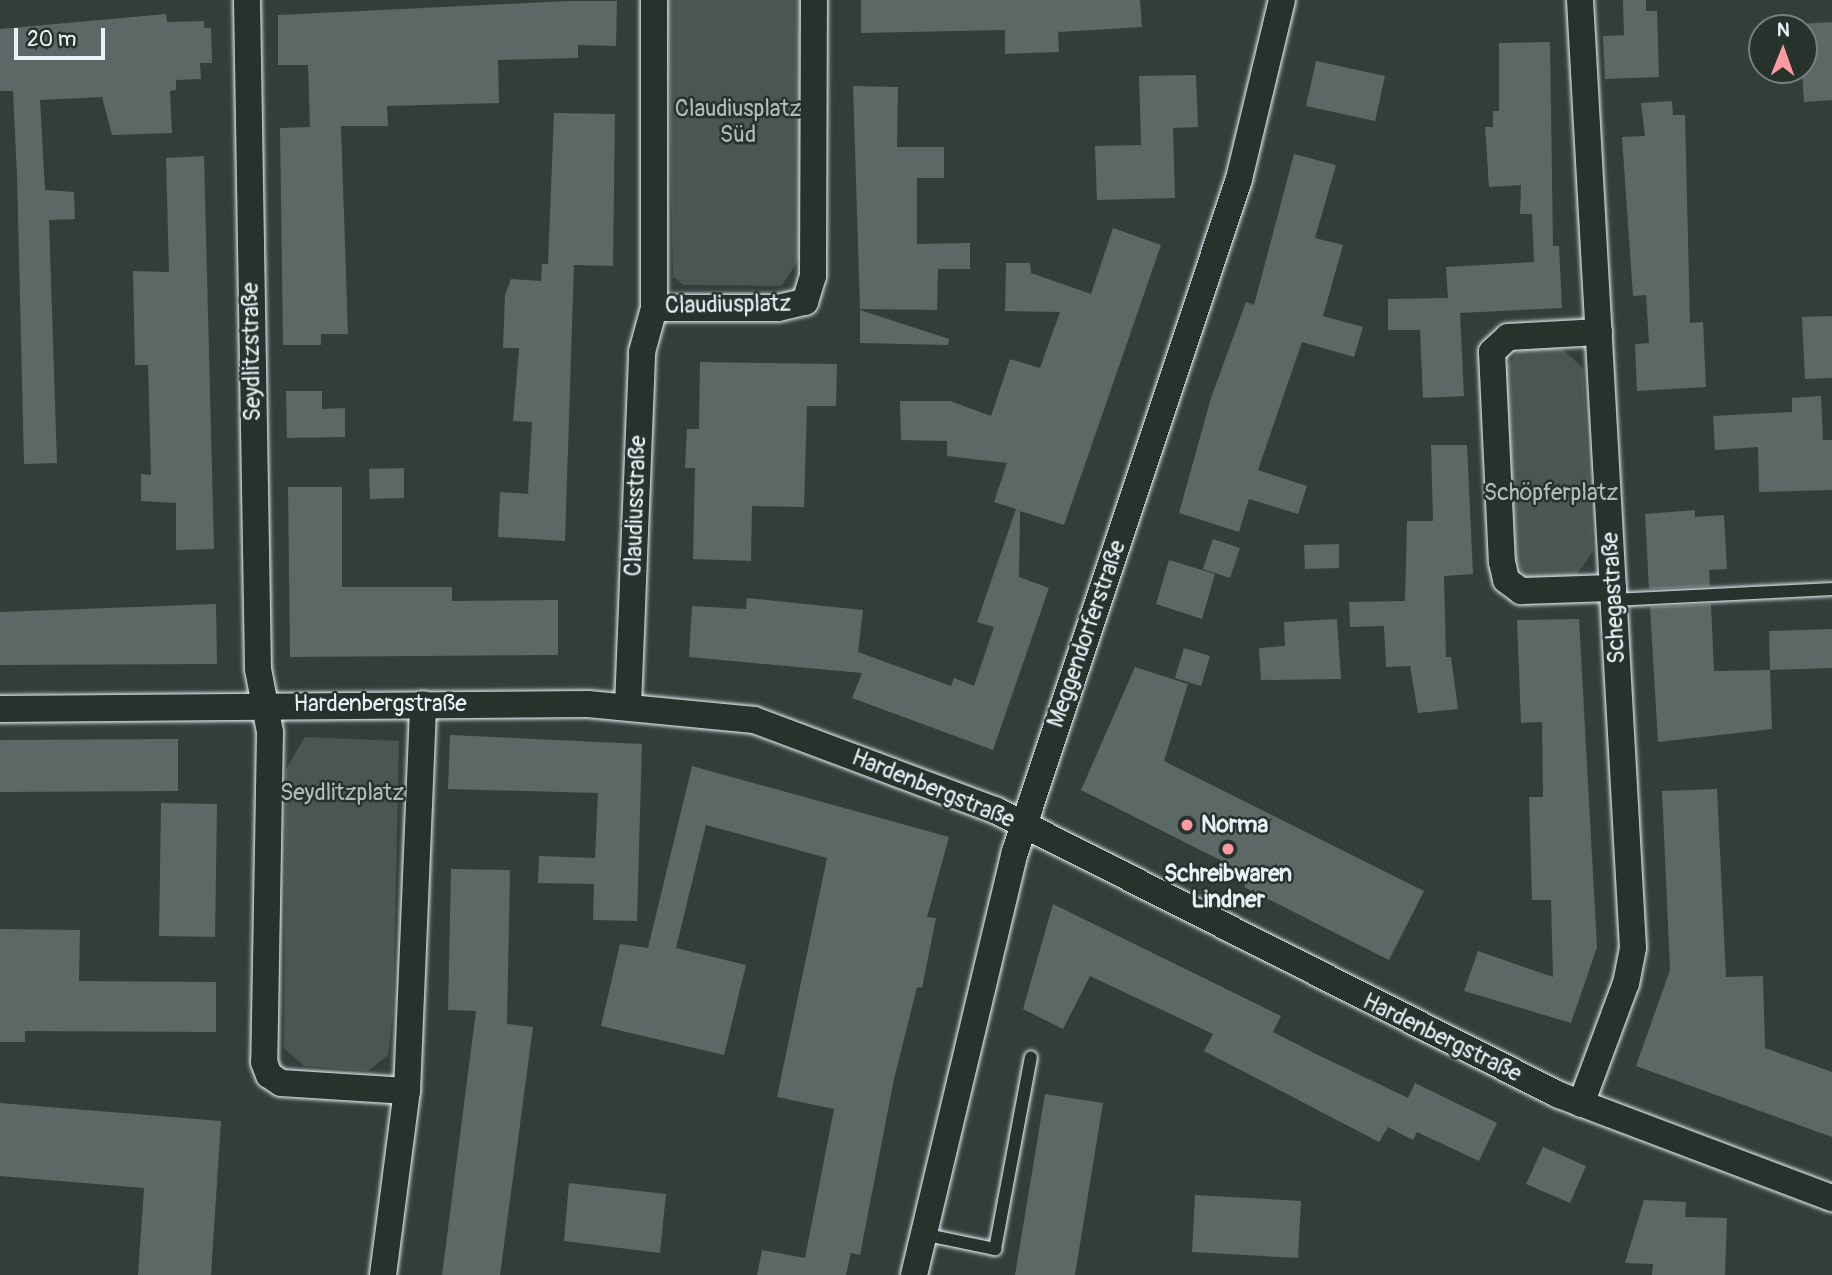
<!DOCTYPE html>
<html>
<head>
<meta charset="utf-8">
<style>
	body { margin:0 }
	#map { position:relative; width:1832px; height:1275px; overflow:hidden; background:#323e39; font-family:Pangolin,sans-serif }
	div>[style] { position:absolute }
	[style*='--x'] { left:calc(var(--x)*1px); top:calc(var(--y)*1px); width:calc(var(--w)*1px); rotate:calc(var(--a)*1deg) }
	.green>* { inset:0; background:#495651 }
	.building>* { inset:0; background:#5c6865 }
	.roads { filter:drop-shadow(0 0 2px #e8f1f8) drop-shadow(0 0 2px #e8f1f8) }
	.lane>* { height:12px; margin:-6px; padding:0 6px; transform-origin:6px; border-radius:6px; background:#26332d }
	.street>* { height:26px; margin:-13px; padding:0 13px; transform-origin:13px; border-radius:13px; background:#26332d }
	.dots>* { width:19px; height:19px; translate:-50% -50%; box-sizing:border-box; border:4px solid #26332d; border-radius:50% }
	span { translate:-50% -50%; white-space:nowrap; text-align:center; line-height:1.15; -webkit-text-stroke:5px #26332d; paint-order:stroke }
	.park-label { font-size:23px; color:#b0bbbe }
	.street-label { font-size:23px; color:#e8f1f8 }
	.poi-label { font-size:23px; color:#e8f1f8; font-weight:700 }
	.left { translate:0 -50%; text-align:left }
	.north { position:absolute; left:1748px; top:14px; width:70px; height:70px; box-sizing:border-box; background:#26332d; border:2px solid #747f7e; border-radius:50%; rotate:1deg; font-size:19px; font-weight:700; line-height:28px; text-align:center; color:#e8f1f8 }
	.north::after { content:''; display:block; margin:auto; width:24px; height:32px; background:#ff9aa2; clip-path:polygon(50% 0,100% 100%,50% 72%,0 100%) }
	.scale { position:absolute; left:14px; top:28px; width:91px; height:32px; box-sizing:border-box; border:4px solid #e8f1f8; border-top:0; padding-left:9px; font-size:21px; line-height:24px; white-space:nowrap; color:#e8f1f8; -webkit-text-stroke:5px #26332d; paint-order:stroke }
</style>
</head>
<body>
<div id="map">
	<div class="green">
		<div style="clip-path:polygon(668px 0,800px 0,799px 260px,781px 286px,684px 285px,673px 277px)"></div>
		<div style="clip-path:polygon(1560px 347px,1583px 368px,1593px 551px,1576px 576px,1533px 579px,1524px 576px,1516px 560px,1506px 366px,1521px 348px)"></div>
		<div style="clip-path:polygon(305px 737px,399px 741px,393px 1013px,388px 1055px,368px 1071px,304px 1066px,284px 1048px,286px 769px)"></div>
	</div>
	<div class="building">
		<div style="clip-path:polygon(861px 0,1140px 0,1142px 27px,1058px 32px,1059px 52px,1005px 54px,1005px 30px,861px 33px)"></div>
		<div style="clip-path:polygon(1623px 0,1646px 0,1646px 11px,1657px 11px,1659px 77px,1605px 79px,1603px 36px,1624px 35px)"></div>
		<div style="clip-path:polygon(568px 1px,617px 1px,616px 46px,578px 45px,578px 58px,498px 60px,499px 103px,387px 106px,388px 126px,341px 126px,348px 334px,321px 334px,321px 345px,283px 345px,280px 128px,310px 127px,308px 65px,278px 65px,278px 15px)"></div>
		<div style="clip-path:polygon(166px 14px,167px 22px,204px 21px,204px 28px,211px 28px,212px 63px,200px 63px,201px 79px,176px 80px,176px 90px,170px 91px,172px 133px,112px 135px,102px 97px,40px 100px,45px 190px,74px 192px,75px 219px,49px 220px,57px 463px,24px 464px,17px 175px,13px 91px,0 91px,0 29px)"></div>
		<div style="clip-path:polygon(1832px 22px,1832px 100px,1804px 102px,1799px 24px)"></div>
		<div style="clip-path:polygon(1550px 42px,1553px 246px,1559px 246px,1562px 308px,1460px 313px,1464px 396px,1423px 398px,1420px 330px,1388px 330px,1388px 299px,1448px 298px,1446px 267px,1534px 262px,1532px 214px,1520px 214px,1521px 185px,1489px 187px,1485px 127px,1493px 127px,1493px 111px,1499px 111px,1499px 43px)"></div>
		<div style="clip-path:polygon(1316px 61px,1385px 76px,1375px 121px,1306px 106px)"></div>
		<div style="clip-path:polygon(1196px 75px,1198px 127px,1173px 128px,1175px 198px,1097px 200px,1095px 146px,1141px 145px,1139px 76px)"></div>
		<div style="clip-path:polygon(853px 86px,898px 87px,897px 147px,944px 147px,944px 178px,917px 178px,917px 244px,970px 243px,970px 269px,938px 269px,937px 310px,860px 309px)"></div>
		<div style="clip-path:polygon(1672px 101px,1673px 115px,1685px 115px,1690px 323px,1703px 322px,1706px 387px,1637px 391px,1635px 344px,1649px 343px,1646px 295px,1633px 296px,1622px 137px,1645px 136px,1641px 103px)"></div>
		<div style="clip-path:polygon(554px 113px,615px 114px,613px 266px,574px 265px,565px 541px,498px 537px,500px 492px,528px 494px,532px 422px,513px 421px,519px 348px,503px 348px,505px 295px,511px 279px,541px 281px,542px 264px,548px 264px)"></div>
		<div style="clip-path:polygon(1294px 154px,1336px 165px,1315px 238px,1343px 245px,1323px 316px,1363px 327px,1354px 357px,1302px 342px,1258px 470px,1307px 486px,1298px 514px,1249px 499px,1239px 532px,1179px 513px,1211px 398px,1246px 302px,1254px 305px)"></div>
		<div style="clip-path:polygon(204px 156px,214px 549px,176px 550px,176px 503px,141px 501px,141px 474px,151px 475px,148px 365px,135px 365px,133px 271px,169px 272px,166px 158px)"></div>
		<div style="clip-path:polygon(1113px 228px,1161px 245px,1064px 525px,1020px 511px,1019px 577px,1049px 588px,993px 750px,852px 698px,862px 673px,689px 657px,692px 606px,746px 609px,747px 598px,863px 610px,858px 652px,951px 686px,954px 678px,974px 686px,994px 627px,977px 622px,1016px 509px,994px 502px,1007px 463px,947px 456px,947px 441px,901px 440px,900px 401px,950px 401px,991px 416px,1010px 359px,1040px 368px,1060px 312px,1005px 311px,1006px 263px,1030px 263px,1031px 273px,1091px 294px)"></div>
		<div style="clip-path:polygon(860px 310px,949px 339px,948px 345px,860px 343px)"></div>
		<div style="clip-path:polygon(1832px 316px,1832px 378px,1805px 379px,1802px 317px)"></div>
		<div style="clip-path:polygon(700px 362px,837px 364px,836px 406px,807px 406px,804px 507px,752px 506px,751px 561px,693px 559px,695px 468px,685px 468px,687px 429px,699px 429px)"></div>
		<div style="clip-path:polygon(286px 391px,322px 391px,322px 409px,345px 408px,345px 437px,287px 438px)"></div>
		<div style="clip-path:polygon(1821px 396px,1823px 440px,1832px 440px,1832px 490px,1759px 492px,1758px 447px,1715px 450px,1713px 416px,1792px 412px,1792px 398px)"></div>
		<div style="clip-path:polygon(1431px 445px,1467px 445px,1473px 574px,1444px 576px,1446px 657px,1451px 657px,1458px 709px,1418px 713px,1410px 666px,1386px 667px,1384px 626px,1350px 627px,1349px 602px,1405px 601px,1407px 521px,1433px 521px)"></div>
		<div style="clip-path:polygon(404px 468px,404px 498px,370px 499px,369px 469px)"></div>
		<div style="clip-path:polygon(288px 487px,342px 487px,342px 587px,452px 587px,452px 601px,558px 600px,558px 655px,290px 657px)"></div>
		<div style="clip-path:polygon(1695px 510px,1695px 517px,1724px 515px,1727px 569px,1709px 570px,1710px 586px,1649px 589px,1645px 514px)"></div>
		<div style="clip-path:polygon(1213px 539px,1240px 548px,1230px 578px,1203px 569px)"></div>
		<div style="clip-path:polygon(1339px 544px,1339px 568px,1305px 569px,1304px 545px)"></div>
		<div style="clip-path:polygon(1169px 560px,1215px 574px,1202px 619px,1156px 604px)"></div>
		<div style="clip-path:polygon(216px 604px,217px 664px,0 665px,0 612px)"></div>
		<div style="clip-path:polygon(1711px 604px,1714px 671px,1770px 670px,1772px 729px,1658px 742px,1650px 607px)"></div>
		<div style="clip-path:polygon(1337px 619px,1341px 679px,1261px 680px,1259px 648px,1285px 646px,1284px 622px)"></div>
		<div style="clip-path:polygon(1579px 619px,1597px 947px,1571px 1023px,1464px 991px,1478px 951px,1553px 977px,1551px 900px,1532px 900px,1529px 797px,1543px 797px,1542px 722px,1521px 723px,1517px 620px)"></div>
		<div style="clip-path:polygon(1832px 629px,1832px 668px,1770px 670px,1769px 631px)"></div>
		<div style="clip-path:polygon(1184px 648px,1210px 656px,1201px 686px,1175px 678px)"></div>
		<div style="clip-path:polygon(1135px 667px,1188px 684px,1164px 761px,1424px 891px,1389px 960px,1244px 887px,1250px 875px,1081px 790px)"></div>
		<div style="clip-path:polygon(450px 735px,642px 744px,637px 921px,593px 920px,594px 884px,538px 883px,539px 856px,595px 858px,598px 793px,448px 789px)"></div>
		<div style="clip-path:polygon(178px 739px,178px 791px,0 792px,0 740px)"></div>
		<div style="clip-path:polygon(692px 766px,949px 837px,927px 917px,936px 918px,922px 988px,917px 987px,894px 1079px,860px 1255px,851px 1253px,846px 1275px,757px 1275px,762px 1250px,805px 1258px,834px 1109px,777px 1097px,827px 858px,706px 825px,676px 948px,746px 965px,724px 1055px,601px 1026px,620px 944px,648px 948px)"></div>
		<div style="clip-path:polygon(1717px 789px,1726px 977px,1763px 976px,1765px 1048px,1832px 1072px,1832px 1137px,1636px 1066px,1670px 970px,1662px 791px)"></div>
		<div style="clip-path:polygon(161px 803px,217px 804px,215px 937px,159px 936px)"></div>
		<div style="clip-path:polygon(451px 869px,510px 870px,507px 1024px,533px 1027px,500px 1275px,442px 1275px,476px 1011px,448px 1010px)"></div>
		<div style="clip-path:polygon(1053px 904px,1281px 1016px,1273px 1032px,1318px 1055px,1408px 1098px,1415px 1083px,1497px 1123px,1479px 1161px,1417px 1132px,1413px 1140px,1388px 1127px,1379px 1142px,1204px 1051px,1213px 1034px,1090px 976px,1063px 1029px,1023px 1009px)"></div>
		<div style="clip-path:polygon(0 929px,80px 930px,79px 981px,216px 982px,216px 1032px,25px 1031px,25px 1042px,0 1042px)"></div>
		<div style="clip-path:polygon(1045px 1094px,1103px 1103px,1075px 1275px,1015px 1275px)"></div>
		<div style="clip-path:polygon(0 1103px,221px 1121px,211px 1275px,138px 1275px,144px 1188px,0 1176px)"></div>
		<div style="clip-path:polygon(1543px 1147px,1586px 1166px,1570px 1203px,1526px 1184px)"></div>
		<div style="clip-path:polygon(569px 1183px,666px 1194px,660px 1253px,564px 1241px)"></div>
		<div style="clip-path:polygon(1195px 1195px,1301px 1201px,1298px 1258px,1192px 1252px)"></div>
		<div style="clip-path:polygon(1644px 1200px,1686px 1202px,1685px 1217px,1727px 1218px,1725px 1275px,1652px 1275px,1653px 1264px,1625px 1263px)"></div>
	</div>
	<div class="roads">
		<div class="lane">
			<div style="--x:1614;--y:600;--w:218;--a:-2.9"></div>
			<div style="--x:923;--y:1234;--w:74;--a:11.8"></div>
			<div style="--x:995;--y:1249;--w:195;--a:-79.4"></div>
		</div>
		<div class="street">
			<div style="--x:247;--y:0;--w:669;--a:89.06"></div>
			<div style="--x:258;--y:669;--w:64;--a:79.2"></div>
			<div style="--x:270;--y:732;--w:330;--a:91"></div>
			<div style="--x:264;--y:1062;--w:14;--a:69"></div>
			<div style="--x:269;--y:1075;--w:14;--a:34"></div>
			<div style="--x:281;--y:1083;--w:126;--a:3.6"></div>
			<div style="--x:654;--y:0;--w:308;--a:90"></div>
			<div style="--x:654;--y:308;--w:124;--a:0"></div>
			<div style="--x:778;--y:308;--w:28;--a:-13"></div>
			<div style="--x:805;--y:302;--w:27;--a:-73"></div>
			<div style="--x:813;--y:276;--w:276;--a:-89.8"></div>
			<div style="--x:1580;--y:0;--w:949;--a:86.8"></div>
			<div style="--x:1633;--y:948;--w:36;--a:101"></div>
			<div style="--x:1626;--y:983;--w:129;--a:110.4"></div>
			<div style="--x:1599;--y:332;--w:91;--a:176.9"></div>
			<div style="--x:1508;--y:337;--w:22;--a:137"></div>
			<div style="--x:1492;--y:352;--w:210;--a:87.3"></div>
			<div style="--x:1502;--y:562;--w:18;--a:77"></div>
			<div style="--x:1506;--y:580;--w:19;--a:36"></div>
			<div style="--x:1521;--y:591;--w:92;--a:-1.9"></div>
			<div style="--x:628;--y:706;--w:354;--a:-87.7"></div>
			<div style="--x:642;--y:352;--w:46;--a:-74.7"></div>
			<div style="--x:0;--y:709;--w:588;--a:-0.49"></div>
			<div style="--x:588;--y:704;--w:167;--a:5.5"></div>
			<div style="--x:754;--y:720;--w:257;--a:20.5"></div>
			<div style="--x:995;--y:810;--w:632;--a:26.81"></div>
			<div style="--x:1559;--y:1095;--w:292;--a:20.7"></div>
			<div style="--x:383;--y:1275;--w:186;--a:-82.6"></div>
			<div style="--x:407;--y:1091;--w:387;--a:-87.6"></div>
			<div style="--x:914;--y:1275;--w:435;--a:-76.6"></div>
			<div style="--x:1015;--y:852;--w:709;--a:-71.59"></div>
			<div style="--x:1239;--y:179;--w:184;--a:-76.5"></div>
		</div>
	</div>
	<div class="dots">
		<div style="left:1187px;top:825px;background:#ff9aa2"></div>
		<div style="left:1228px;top:849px;background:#ff9aa2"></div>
	</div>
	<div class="park-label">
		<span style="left:738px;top:122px">Claudiusplatz<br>Süd</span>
		<span style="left:1551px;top:493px">Schöpferplatz</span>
		<span style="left:342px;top:793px">Seydlitzplatz</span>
	</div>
	<div class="street-label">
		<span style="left:728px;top:305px;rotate:-1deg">Claudiusplatz</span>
		<span style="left:252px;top:352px;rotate:-91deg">Seydlitzstraße</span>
		<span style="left:636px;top:506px;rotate:-88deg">Claudiusstraße</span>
		<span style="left:1614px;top:598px;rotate:-93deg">Schegastraße</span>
		<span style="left:1087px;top:634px;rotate:-71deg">Meggendorferstraße</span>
		<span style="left:380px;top:704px">Hardenbergstraße</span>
		<span style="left:933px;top:789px;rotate:22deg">Hardenbergstraße</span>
		<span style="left:1442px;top:1038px;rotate:26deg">Hardenbergstraße</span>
	</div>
	<div class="poi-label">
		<span class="left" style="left:1201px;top:825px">Norma</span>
		<span style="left:1228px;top:887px">Schreibwaren<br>Lindner</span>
	</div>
	<div class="north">N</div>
	<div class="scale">20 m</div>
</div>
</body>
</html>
